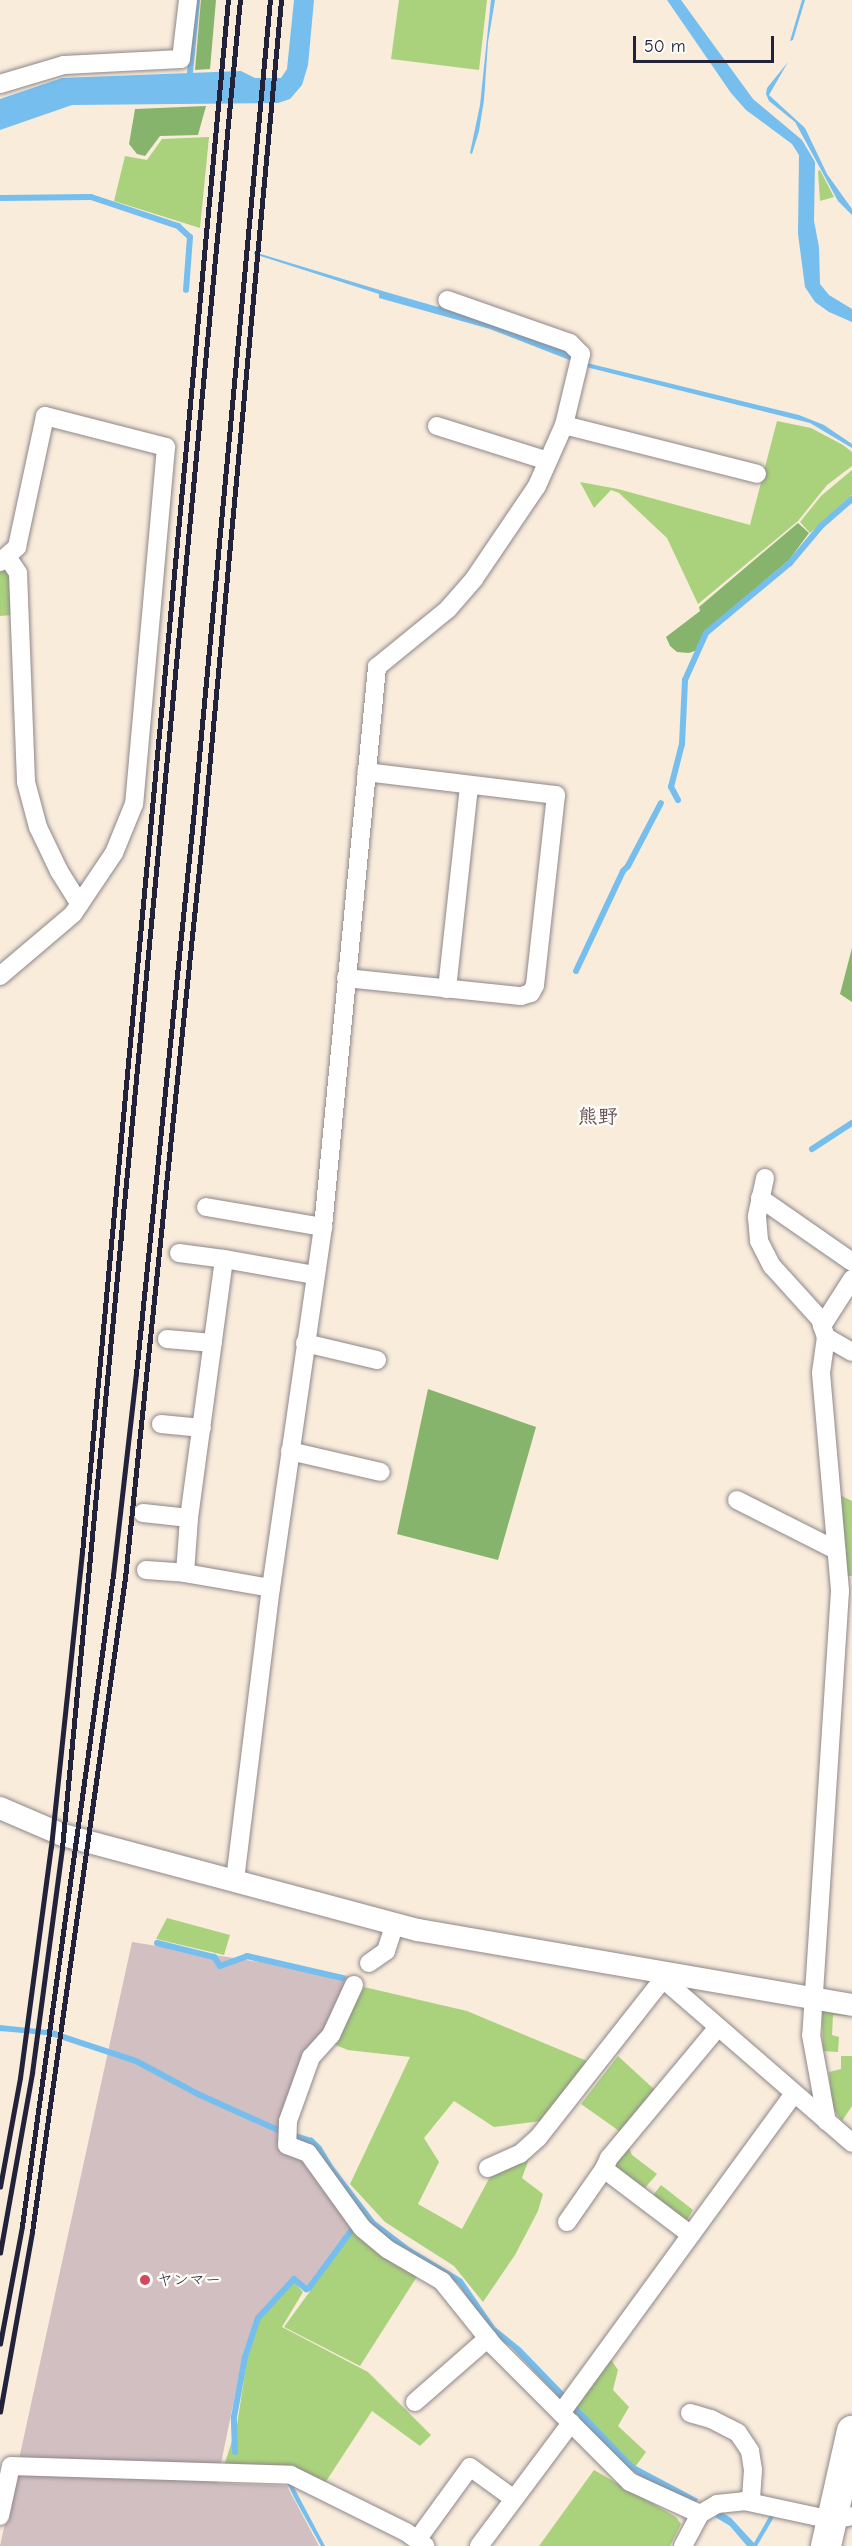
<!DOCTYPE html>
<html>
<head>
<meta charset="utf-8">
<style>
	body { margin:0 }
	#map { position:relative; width:852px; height:2546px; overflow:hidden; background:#f9ecdb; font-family:"Comic Neue","Klee One",sans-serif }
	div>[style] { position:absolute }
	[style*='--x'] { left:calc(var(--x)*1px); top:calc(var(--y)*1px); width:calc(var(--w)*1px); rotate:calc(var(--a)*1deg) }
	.industrial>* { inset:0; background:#d2bfc1 }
	.green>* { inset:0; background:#aad27d }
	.forest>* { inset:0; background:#87b46c }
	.water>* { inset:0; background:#75beee }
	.stream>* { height:6px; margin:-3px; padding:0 3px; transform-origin:3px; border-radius:3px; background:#75beee }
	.roads { filter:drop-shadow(0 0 2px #8e878b) drop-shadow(0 0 2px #8e878b) }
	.minor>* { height:18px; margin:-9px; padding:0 9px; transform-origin:9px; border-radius:9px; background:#fff }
	.tertiary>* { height:22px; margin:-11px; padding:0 11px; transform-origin:11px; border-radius:11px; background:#fff }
	.trunk>* { height:30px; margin:-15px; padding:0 15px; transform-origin:15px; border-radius:15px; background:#fff }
	.rail>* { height:4.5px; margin:-2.25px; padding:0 2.25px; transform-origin:2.25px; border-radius:2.25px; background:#22223b }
	.dots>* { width:16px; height:16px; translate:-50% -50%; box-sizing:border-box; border:3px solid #fdfcf7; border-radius:50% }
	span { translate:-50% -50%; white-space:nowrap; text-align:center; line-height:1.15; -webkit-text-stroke:5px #fdfcf7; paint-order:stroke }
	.poi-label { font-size:16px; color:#22223b }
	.left { translate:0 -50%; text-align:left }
	.quarter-label { font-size:20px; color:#675059; font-weight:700 }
	.scale { position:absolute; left:633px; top:36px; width:141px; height:27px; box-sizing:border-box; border:3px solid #22223b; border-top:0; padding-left:8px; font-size:18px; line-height:21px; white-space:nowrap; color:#22223b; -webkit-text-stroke:4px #fdfcf7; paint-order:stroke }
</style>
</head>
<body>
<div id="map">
	<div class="industrial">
		<div style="clip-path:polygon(132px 1942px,349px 1976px,333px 2024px,280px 2123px,280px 2152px,295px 2152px,308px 2160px,353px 2227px,307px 2286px,293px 2277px,256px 2318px,244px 2351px,217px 2483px,287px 2486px,319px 2546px,0 2546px)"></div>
	</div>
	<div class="green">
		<div style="clip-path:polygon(399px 0,487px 0,479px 70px,391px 59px)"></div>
		<div style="clip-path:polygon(209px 137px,200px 228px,114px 201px,125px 156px,147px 160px,162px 139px)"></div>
		<div style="clip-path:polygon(820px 170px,834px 197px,820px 201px,818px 171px)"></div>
		<div style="clip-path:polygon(777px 421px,811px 428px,843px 445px,852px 452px,852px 466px,827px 485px,798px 521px,698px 604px,667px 538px,619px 493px,611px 490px,594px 508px,580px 482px,618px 489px,750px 525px)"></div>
		<div style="clip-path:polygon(852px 470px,852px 495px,810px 533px,800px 522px,821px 496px)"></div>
		<div style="clip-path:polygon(9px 569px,13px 615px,0 616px,0 572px)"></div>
		<div style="clip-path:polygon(838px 1494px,852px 1501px,852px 1576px,846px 1576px)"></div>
		<div style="clip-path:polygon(167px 1918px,230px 1935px,224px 1955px,156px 1939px)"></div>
		<div style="clip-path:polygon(364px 1987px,467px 2011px,587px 2061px,541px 2121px,494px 2127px,454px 2101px,424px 2138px,439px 2162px,418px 2204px,462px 2229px,492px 2173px,530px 2156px,522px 2178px,543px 2194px,538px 2211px,515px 2255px,483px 2302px,454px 2266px,385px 2222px,350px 2184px,410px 2057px,348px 2050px,333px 2044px)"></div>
		<div style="clip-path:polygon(822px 2007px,848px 2011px,848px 2016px,833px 2015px,832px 2035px,839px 2037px,838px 2052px,823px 2051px)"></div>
		<div style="clip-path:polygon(618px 2056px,656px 2091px,622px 2133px,581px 2104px)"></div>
		<div style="clip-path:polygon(841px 2056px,852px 2056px,852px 2106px,842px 2121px,832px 2107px,829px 2072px,841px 2069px)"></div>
		<div style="clip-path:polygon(629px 2148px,632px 2155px,657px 2174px,644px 2189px,612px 2165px)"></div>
		<div style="clip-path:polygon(661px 2185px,693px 2210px,685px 2223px,651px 2198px)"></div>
		<div style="clip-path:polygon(355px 2229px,418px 2275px,360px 2366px,284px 2327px)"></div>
		<div style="clip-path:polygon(294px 2282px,303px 2292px,282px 2327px,368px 2372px,431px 2435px,420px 2446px,372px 2411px,323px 2486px,223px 2469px,237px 2425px,247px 2360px,260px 2319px)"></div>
		<div style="clip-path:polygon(607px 2354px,618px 2370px,613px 2390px,629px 2407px,618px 2426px,646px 2452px,630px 2474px,567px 2413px)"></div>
		<div style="clip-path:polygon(594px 2470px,676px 2517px,681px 2524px,670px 2546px,539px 2546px)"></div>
	</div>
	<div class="forest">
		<div style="clip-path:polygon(201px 0,216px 0,210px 69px,195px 70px)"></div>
		<div style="clip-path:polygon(206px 106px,198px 135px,160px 136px,145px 156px,137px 154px,129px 144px,135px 109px)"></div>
		<div style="clip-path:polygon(798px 523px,809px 533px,789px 560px,705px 631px,697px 650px,689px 653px,677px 652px,670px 646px,666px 637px,700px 611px,699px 607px)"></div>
		<div style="clip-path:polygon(852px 948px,852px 1002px,840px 994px)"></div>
		<div style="clip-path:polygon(428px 1389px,536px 1427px,498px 1560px,397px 1534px)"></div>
	</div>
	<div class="water">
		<div style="clip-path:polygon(294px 0,314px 0,308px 65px,302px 85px,290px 99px,278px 103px,72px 105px,0 130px,0 99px,62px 78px,241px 71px,255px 78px,281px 78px,287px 69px)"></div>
		<div style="clip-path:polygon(491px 0,495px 0,488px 42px,484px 100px,479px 131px,472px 154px,470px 153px,480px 105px)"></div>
		<div style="clip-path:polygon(667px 0,681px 0,753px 99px,802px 140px,815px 162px,814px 221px,819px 247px,820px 284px,829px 295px,852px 309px,852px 322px,829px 312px,815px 302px,805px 287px,798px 234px,799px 155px,792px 144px,746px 110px,731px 93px)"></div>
		<div style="clip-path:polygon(802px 0,805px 0,793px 40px,790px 41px)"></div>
		<div style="clip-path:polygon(788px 62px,769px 95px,805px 128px,827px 174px,852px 209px,852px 215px,838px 201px,795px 122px,769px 101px,766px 94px,767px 88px)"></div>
		<div style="clip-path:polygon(254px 252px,386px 292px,438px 307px,440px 305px,563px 349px,587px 363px,799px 415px,824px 425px,852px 444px,852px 448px,810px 423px,590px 368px,490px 329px,379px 298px,379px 294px,254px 254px)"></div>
		<div style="clip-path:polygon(0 2025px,57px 2031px,57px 2036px,0 2031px)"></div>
		<div style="clip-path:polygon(311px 2137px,321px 2146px,333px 2166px,375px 2221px,409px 2247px,462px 2279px,495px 2327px,521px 2348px,634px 2465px,698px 2499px,696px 2503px,643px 2478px,622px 2463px,512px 2348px,492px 2333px,459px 2285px,447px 2275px,388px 2240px,374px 2227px,308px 2145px)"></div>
		<div style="clip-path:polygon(290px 2480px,325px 2546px,321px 2546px,297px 2503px,287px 2483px)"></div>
		<div style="clip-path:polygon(720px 2511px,731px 2518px,754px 2543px,770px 2515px,774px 2517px,757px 2546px,747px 2546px,730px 2526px,715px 2517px)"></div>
	</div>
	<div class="stream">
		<div style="--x:190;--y:73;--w:73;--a:-84.5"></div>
		<div style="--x:0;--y:198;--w:91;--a:-0.6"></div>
		<div style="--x:91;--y:197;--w:92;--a:18.4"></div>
		<div style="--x:178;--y:226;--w:16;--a:43"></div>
		<div style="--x:190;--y:237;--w:53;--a:94.3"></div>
		<div style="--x:678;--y:800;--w:15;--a:-118"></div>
		<div style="--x:671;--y:787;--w:44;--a:-75.7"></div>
		<div style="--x:682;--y:744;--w:64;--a:-87.3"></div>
		<div style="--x:685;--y:680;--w:51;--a:-65.9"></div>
		<div style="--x:706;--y:633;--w:109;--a:-39.8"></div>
		<div style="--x:790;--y:563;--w:48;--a:-50"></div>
		<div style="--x:821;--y:526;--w:41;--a:-41.1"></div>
		<div style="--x:576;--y:971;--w:110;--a:-64.8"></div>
		<div style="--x:623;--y:871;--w:7;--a:-45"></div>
		<div style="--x:628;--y:866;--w:71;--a:-62.4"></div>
		<div style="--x:812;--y:1149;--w:48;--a:-33"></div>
		<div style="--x:157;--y:1943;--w:59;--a:13.8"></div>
		<div style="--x:214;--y:1957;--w:11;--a:56"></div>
		<div style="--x:220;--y:1966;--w:29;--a:-20"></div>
		<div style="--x:247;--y:1956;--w:98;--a:13"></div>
		<div style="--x:51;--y:2033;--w:89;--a:18.2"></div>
		<div style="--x:136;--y:2061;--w:72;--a:28"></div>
		<div style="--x:200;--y:2095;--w:88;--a:24.2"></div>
		<div style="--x:280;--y:2131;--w:33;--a:18"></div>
		<div style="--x:311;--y:2141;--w:7;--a:56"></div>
		<div style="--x:235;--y:2452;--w:35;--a:-92"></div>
		<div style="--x:234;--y:2417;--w:61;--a:-79.6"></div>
		<div style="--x:245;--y:2357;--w:41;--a:-71.6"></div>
		<div style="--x:258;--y:2318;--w:53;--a:-47.3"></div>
		<div style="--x:294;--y:2279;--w:16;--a:40"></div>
		<div style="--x:306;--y:2289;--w:3;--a:-18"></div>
		<div style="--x:309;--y:2288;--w:76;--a:-53.6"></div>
	</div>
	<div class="roads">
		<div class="minor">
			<div style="--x:0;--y:84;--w:67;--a:-16.5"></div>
			<div style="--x:64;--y:65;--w:117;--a:-2.9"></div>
			<div style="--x:181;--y:59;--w:59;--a:-83.2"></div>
			<div style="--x:564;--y:425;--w:199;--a:14.2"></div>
			<div style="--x:437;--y:426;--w:116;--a:17.5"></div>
			<div style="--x:8;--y:558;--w:18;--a:56"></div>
			<div style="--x:18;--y:573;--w:209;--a:87.8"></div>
			<div style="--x:26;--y:782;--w:47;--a:75.1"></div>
			<div style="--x:38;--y:827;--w:49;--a:64.5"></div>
			<div style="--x:59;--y:871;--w:39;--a:58"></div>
			<div style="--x:0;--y:562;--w:23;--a:-41"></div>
			<div style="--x:17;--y:547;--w:134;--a:-77.9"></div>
			<div style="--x:45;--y:416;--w:125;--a:14.4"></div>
			<div style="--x:166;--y:447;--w:358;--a:95.1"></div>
			<div style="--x:134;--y:804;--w:53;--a:112.2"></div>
			<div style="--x:114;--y:853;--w:73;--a:123.9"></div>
			<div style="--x:73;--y:914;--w:96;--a:139.7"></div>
			<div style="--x:346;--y:978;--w:176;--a:5.9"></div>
			<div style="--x:521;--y:996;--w:10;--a:-17"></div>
			<div style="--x:531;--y:993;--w:9;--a:-63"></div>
			<div style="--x:535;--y:985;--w:191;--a:-83.7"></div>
			<div style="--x:556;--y:795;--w:191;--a:-173.1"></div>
			<div style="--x:447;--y:989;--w:205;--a:-83.8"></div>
			<div style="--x:765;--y:1178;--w:40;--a:102"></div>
			<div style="--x:757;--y:1217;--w:24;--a:85"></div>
			<div style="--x:759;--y:1241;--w:28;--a:63"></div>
			<div style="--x:772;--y:1266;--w:72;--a:47.8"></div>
			<div style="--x:820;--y:1319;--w:19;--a:72"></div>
			<div style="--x:826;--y:1337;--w:36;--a:98"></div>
			<div style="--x:821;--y:1373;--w:219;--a:85"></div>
			<div style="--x:840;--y:1591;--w:445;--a:93.7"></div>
			<div style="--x:811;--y:2035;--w:88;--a:79.6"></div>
			<div style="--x:760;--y:1198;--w:112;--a:34.8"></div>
			<div style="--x:206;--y:1207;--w:119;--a:9.7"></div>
			<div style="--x:179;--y:1253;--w:45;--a:7.6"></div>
			<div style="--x:822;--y:1326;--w:56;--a:-57.4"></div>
			<div style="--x:826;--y:1337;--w:30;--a:30"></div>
			<div style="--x:167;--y:1339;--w:46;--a:5"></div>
			<div style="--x:305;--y:1343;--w:74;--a:13.3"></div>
			<div style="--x:161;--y:1424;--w:41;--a:5.6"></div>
			<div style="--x:290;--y:1451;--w:93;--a:13"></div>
			<div style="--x:737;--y:1500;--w:111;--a:26.8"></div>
			<div style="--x:143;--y:1513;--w:46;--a:6.2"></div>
			<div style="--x:146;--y:1570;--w:39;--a:4"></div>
			<div style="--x:271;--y:1588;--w:87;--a:-170.1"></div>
			<div style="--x:185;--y:1573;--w:55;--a:-85.8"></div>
			<div style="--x:189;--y:1518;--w:261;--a:-82.3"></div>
			<div style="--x:224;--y:1259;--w:92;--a:10"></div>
			<div style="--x:235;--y:1880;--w:294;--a:-83"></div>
			<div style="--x:271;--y:1588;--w:365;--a:-81.8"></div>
			<div style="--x:323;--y:1227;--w:563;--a:-84.49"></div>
			<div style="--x:377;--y:667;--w:92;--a:-39.2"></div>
			<div style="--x:448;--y:609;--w:40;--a:-49"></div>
			<div style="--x:474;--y:579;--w:112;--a:-55.9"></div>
			<div style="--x:537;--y:486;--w:67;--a:-66.1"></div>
			<div style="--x:564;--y:425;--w:73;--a:-76.5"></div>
			<div style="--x:581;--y:354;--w:16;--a:-135"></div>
			<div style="--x:570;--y:343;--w:130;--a:-160.7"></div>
			<div style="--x:369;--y:1963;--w:21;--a:-35"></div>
			<div style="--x:386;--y:1951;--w:28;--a:-72"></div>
			<div style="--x:658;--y:1971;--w:9;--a:58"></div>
			<div style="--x:663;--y:1979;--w:250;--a:40.9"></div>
			<div style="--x:354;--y:1985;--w:55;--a:114.7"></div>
			<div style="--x:331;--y:2035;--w:30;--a:132"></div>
			<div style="--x:311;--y:2057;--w:68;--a:109.8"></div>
			<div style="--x:288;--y:2121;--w:24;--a:92"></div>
			<div style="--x:287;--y:2145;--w:22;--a:21"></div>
			<div style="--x:308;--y:2153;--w:92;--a:54.2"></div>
			<div style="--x:362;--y:2228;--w:33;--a:40"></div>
			<div style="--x:387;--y:2249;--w:64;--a:30.2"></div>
			<div style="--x:442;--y:2281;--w:83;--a:51.3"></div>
			<div style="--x:494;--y:2346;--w:192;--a:45"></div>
			<div style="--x:630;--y:2482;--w:77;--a:24.6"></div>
			<div style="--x:488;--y:2168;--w:35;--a:-24"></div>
			<div style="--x:520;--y:2154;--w:24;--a:-42"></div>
			<div style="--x:538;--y:2138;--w:202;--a:-51.8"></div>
			<div style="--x:604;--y:2169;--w:12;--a:-66"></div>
			<div style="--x:609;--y:2158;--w:170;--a:-50.2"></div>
			<div style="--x:567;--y:2222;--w:65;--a:-55.1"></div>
			<div style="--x:604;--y:2169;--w:109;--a:37.2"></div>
			<div style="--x:415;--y:2402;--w:97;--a:-41.2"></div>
			<div style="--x:561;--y:2413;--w:395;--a:-53.9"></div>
			<div style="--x:690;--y:2413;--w:22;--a:16"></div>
			<div style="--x:711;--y:2419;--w:30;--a:27"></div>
			<div style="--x:738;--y:2433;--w:22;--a:56"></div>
			<div style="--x:750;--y:2451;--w:19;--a:81"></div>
			<div style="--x:753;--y:2470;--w:32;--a:94"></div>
			<div style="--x:0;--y:2516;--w:51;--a:-77.6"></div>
			<div style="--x:11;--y:2466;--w:280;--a:1.8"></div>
			<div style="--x:291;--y:2475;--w:128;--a:26.4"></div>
			<div style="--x:406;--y:2532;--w:24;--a:36"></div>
			<div style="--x:417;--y:2540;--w:90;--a:-54"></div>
			<div style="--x:470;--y:2467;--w:54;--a:36"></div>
			<div style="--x:479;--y:2546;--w:154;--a:-53.2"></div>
			<div style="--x:683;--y:2546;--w:36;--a:-62"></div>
			<div style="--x:700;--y:2514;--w:20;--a:-30"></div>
			<div style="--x:717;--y:2504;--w:27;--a:-6"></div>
			<div style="--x:744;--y:2501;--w:90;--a:12.2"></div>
			<div style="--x:832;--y:2520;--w:20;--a:-11"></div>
		</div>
		<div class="tertiary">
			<div style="--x:0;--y:1808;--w:69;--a:23.2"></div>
			<div style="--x:63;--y:1835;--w:367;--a:15"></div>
			<div style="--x:418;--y:1930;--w:440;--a:9.8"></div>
		</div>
		<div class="trunk">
			<div style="--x:826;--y:2546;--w:118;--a:-77.3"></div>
		</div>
	</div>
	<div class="rail">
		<div style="--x:0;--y:2187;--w:111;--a:-79.6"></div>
		<div style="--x:20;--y:2078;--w:233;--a:-82.4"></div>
		<div style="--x:51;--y:1847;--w:296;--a:-84"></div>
		<div style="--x:82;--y:1553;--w:1560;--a:-84.63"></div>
		<div style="--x:0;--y:2253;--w:183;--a:-79.9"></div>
		<div style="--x:32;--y:2073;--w:227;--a:-82.4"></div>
		<div style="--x:62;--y:1848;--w:1857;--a:-84.5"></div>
		<div style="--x:0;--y:2344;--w:120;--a:-79.4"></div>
		<div style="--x:22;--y:2226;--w:657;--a:-82.04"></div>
		<div style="--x:113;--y:1575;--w:202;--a:-83.5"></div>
		<div style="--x:136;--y:1374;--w:567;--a:-84.13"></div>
		<div style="--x:194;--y:810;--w:814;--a:-84.64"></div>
		<div style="--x:0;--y:2412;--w:183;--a:-79.9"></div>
		<div style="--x:32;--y:2232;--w:661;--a:-81.91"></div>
		<div style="--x:125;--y:1578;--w:770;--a:-84.04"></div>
		<div style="--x:205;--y:812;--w:816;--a:-84.65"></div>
	</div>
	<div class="dots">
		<div style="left:145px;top:2280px;background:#d1495b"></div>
	</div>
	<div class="poi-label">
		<span class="left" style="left:157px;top:2280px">ヤンマー</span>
	</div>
	<div class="quarter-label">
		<span style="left:598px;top:1116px">熊野</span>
	</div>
	<div class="scale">50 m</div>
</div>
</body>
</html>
